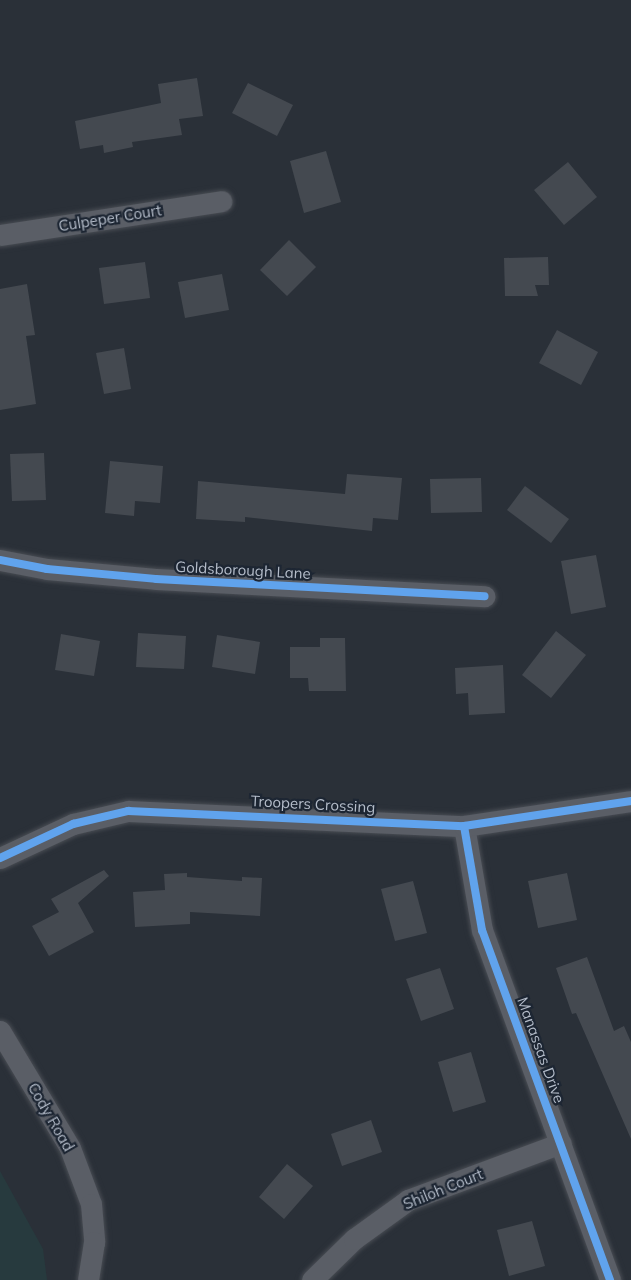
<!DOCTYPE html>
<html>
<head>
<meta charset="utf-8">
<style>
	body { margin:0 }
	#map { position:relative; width:631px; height:1280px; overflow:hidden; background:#2a3038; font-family:Mulish,sans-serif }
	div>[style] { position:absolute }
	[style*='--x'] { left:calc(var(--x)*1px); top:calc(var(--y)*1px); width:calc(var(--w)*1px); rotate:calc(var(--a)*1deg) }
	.green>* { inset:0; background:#273a3e }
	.building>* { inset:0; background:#444950 }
	.roads { filter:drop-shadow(0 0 2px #484c53) drop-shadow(0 0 2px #484c53) }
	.street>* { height:21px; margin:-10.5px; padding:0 10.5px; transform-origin:10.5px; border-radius:10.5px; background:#5a5e66 }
	.cycleway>* { height:8px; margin:-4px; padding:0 4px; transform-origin:4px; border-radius:4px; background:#60a3ed }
	span { translate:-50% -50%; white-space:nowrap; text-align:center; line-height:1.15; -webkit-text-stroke:4.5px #1d2633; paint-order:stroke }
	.street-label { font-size:15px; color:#b4bcc9 }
</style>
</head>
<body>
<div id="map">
	<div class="green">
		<div style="clip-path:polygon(0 1171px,43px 1249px,47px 1280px,0 1280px)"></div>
	</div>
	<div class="building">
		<div style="clip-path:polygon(197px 78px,203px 116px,179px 119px,182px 135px,132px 142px,133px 147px,104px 153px,103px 145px,80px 149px,75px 121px,161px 103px,158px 84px)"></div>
		<div style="clip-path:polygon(248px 83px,293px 105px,277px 136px,232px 113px)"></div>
		<div style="clip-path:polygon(326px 151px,341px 202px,304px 213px,290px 161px)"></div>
		<div style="clip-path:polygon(568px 162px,597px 197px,564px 225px,534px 190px)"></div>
		<div style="clip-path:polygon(289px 240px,316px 267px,287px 296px,260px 270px)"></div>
		<div style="clip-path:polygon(548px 257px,549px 285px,535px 285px,538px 296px,505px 296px,504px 258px)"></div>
		<div style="clip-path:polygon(145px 262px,150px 298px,104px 304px,99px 268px)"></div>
		<div style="clip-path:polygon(222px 274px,229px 310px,185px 318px,178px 282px)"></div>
		<div style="clip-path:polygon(27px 284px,35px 335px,26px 336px,36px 404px,0 410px,0 289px)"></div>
		<div style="clip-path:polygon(557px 330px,598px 352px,581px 385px,539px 363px)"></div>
		<div style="clip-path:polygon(124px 348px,131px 389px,104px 394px,96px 353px)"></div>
		<div style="clip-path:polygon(44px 453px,46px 500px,12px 501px,10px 454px)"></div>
		<div style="clip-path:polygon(110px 461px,163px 466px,160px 503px,135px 501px,134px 516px,105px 513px)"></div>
		<div style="clip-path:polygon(347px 474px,402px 478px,398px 520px,373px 518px,372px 531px,245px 517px,245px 522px,196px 519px,198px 481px,345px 494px)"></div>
		<div style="clip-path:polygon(481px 478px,482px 512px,431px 513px,430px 479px)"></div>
		<div style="clip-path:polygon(525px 486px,569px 519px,551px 543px,507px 510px)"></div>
		<div style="clip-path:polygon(596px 555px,606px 607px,571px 614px,561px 561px)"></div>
		<div style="clip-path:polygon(556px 631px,586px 655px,551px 698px,522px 675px)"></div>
		<div style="clip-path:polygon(138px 633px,186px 636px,184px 669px,136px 667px)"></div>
		<div style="clip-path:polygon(61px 634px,100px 641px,94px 676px,55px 670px)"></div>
		<div style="clip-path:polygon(217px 635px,260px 642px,255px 674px,212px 667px)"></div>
		<div style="clip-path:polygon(320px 638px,345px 638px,346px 691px,309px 691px,308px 678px,290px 678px,290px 647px,320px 647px)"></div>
		<div style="clip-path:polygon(503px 665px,505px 713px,469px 715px,468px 693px,456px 694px,455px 668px)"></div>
		<div style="clip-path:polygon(104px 870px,109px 876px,78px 903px,94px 932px,49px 956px,32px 926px,59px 912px,51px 899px)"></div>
		<div style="clip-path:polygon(187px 873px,187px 877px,242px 881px,242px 877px,262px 878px,260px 916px,190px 912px,190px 924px,135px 927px,133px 892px,165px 890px,164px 874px)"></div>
		<div style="clip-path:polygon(567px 873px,577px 920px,538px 928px,528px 881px)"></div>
		<div style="clip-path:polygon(413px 881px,427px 933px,395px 941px,381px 889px)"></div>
		<div style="clip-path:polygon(587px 957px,614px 1031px,624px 1026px,631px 1042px,631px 1139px,576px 1013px,572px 1014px,556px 968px)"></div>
		<div style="clip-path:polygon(440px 968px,454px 1009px,421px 1021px,406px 979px)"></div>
		<div style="clip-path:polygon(471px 1052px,486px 1102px,453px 1112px,438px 1062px)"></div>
		<div style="clip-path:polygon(371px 1120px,382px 1152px,342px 1166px,331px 1134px)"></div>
		<div style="clip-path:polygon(287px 1164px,313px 1186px,284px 1219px,259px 1197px)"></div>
		<div style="clip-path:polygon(532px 1221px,545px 1266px,509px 1276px,497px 1230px)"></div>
	</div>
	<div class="roads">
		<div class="street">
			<div style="--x:0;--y:235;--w:224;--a:-8.7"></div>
			<div style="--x:0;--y:560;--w:48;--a:10.8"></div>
			<div style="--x:47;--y:569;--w:109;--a:5.2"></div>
			<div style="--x:156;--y:579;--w:329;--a:3"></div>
			<div style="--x:464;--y:826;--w:106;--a:80.2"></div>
			<div style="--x:482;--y:930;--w:373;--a:69.9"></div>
			<div style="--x:0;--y:858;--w:81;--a:-25"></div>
			<div style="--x:73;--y:824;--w:57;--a:-13.3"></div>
			<div style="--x:128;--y:811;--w:336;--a:2.6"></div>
			<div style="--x:464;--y:826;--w:169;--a:-8.5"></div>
			<div style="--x:0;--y:1031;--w:136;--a:59.1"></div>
			<div style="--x:70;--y:1148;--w:60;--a:69.4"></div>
			<div style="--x:91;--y:1204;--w:38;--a:85"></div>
			<div style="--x:94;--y:1242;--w:38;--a:99"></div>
			<div style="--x:312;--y:1280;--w:59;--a:-44.3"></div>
			<div style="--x:354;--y:1239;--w:67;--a:-35.8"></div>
			<div style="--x:408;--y:1200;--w:163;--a:-20.4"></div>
		</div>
	</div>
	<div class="cycleway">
		<div style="--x:0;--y:560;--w:48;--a:10.8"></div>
		<div style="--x:47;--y:569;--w:109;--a:5.2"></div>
		<div style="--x:156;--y:579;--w:329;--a:3"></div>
		<div style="--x:464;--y:826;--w:106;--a:80.2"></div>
		<div style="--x:482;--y:930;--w:373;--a:69.9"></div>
		<div style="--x:0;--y:858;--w:81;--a:-25"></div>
		<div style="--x:73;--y:824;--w:57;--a:-13.3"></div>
		<div style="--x:128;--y:811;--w:336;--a:2.6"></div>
		<div style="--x:464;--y:826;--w:169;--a:-8.5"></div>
	</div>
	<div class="street-label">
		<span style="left:110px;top:218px;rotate:-9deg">Culpeper Court</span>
		<span style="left:243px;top:570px;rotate:3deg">Goldsborough Lane</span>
		<span style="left:313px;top:804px;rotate:3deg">Troopers Crossing</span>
		<span style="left:541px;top:1050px;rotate:70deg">Manassas Drive</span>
		<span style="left:51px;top:1117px;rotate:60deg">Cody Road</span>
		<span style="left:443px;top:1189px;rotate:-22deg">Shiloh Court</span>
	</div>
</div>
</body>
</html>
